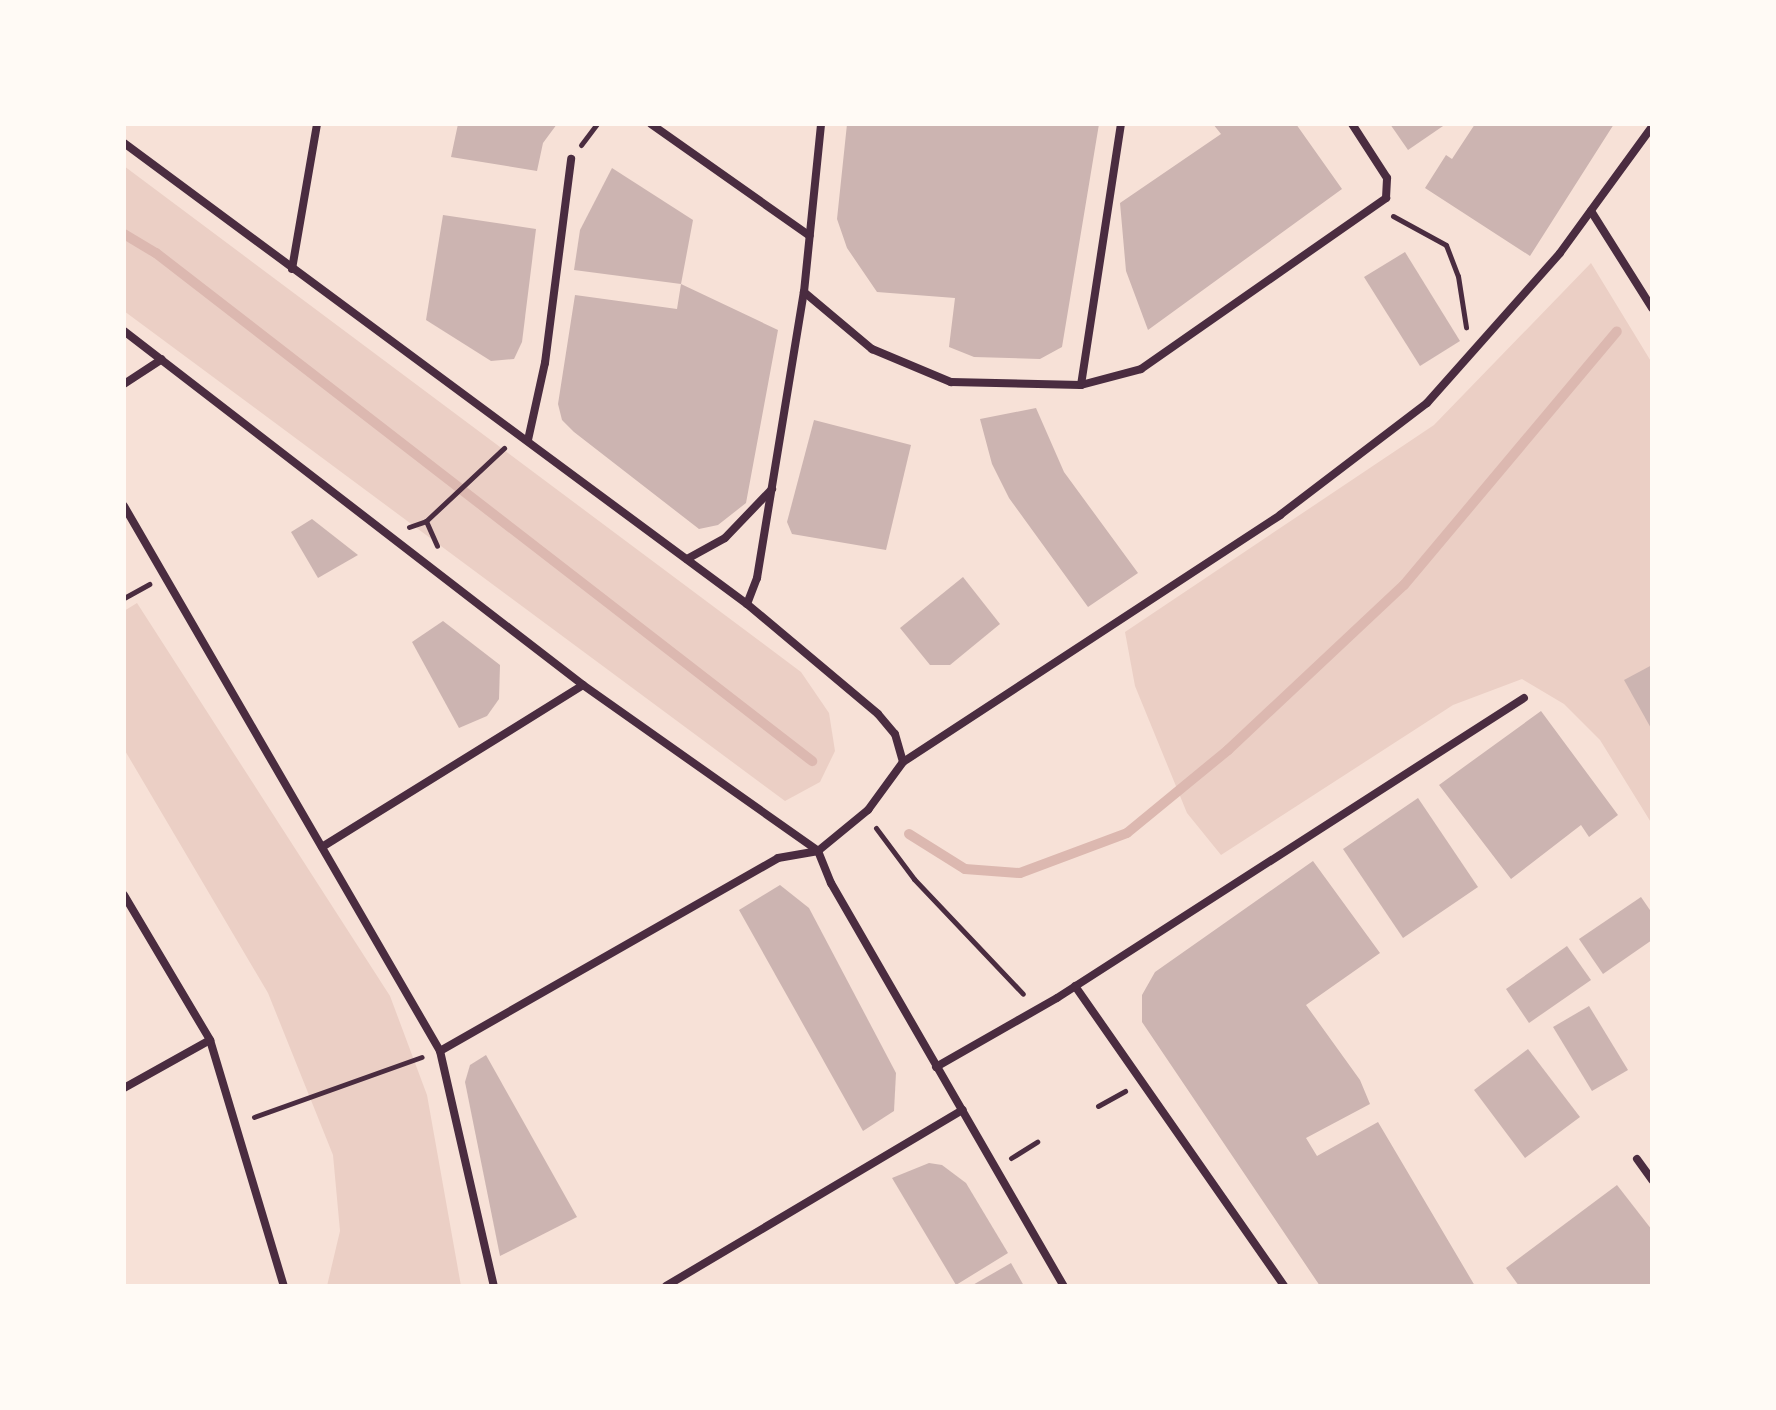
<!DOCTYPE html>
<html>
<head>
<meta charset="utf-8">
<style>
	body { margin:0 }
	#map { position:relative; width:1776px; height:1410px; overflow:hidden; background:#f7e1d7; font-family:Raleway,sans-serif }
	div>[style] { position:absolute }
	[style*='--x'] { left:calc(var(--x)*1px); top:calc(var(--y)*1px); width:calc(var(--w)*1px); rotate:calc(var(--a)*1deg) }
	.green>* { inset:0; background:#ebcfc5 }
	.stream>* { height:10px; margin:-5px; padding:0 5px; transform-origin:5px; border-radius:5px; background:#dcb8b0 }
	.building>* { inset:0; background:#ccb4b1 }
	.path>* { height:5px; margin:-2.5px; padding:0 2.5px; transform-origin:2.5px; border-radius:2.5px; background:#4a2c40 }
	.minor>* { height:8px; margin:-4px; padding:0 4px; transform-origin:4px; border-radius:4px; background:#4a2c40 }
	span { translate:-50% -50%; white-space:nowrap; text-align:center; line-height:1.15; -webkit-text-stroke:8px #fffaf5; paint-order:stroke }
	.frame { position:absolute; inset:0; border:126px solid #fffaf5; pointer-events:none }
</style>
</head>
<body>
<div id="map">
	<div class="green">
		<div style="clip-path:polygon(124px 166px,801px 672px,829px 713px,835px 751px,820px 782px,785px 801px,124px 311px)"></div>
		<div style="clip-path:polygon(1591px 263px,1652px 363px,1652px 824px,1600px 740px,1564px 704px,1522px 679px,1453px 705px,1221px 855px,1187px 813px,1135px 686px,1125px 632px,1434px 425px)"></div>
		<div style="clip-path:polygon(137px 603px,390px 996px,427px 1095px,461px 1286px,327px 1286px,340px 1231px,333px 1155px,268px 993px,124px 749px,124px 611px)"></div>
	</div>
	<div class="stream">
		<div style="--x:124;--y:234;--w:37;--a:31"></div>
		<div style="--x:156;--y:253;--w:830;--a:37.75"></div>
		<div style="--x:909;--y:834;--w:66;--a:32"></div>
		<div style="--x:965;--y:869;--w:55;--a:4.2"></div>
		<div style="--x:1020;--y:873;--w:114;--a:-20.5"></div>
		<div style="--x:1127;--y:833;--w:131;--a:-39.4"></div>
		<div style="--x:1228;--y:750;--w:241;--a:-43.2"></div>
		<div style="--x:1404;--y:585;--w:331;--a:-50"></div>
	</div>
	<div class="building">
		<div style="clip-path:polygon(458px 124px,557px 124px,543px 143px,537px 171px,451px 157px)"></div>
		<div style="clip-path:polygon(847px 124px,1099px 124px,1062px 347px,1040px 359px,974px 357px,949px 347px,955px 298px,877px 292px,847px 248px,837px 219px)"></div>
		<div style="clip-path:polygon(1213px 124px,1296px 124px,1342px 189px,1148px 330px,1126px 271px,1120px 203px,1221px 134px)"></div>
		<div style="clip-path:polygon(1390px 124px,1446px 124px,1408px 150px)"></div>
		<div style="clip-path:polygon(1475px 124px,1614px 124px,1530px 256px,1425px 188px,1446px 155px,1452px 159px)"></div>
		<div style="clip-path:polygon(612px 168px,693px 220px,681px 284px,574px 270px,580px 230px)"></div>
		<div style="clip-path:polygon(443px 215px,536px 229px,522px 342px,514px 359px,491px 361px,426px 320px)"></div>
		<div style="clip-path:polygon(1405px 252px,1460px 341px,1420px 366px,1364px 277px)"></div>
		<div style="clip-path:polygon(681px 284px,778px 330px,746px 503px,718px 525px,699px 529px,574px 432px,562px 420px,558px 404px,575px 295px,677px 309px)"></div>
		<div style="clip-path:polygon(1036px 408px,1064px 472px,1138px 573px,1088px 607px,1009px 498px,992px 464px,980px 419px)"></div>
		<div style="clip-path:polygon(814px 420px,911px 445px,886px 550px,792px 534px,787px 522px)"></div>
		<div style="clip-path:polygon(312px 519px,358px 555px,318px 578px,291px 532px)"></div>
		<div style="clip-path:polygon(963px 577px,1000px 624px,950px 665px,930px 665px,900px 628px)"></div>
		<div style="clip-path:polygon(443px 621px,500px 665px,499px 699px,487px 716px,459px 728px,412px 642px)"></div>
		<div style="clip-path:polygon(1652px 665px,1652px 730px,1624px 680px)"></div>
		<div style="clip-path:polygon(1541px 711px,1618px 815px,1589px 837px,1581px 825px,1511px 879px,1439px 785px)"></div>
		<div style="clip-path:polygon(1418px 798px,1478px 887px,1403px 938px,1343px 849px)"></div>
		<div style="clip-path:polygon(1313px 861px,1380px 953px,1306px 1005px,1360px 1080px,1370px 1104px,1306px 1138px,1317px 1156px,1378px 1122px,1475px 1286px,1320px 1286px,1142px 1022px,1142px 995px,1155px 972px)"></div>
		<div style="clip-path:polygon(780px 885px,809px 908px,896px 1073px,894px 1111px,863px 1131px,739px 910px)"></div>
		<div style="clip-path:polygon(1641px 897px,1652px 913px,1652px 940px,1603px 974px,1579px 939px)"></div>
		<div style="clip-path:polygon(1567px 946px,1591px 980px,1529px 1023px,1506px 989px)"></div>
		<div style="clip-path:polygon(1589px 1006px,1628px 1070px,1592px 1091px,1553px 1027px)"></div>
		<div style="clip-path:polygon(1528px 1049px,1580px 1117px,1525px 1158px,1474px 1090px)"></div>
		<div style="clip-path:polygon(486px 1055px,577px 1217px,500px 1256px,465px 1082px,470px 1065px)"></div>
		<div style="clip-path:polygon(929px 1163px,942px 1165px,966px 1183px,1008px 1253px,956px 1285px,892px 1178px)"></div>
		<div style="clip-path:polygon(1617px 1185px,1652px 1230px,1652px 1286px,1519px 1286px,1506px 1268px)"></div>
		<div style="clip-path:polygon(1011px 1263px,1024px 1286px,971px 1286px)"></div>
	</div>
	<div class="path">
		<div style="--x:581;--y:145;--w:26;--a:-53"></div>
		<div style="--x:1393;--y:216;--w:60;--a:28.7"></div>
		<div style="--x:1446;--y:245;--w:33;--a:69"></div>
		<div style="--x:1458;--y:276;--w:52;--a:81.1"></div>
		<div style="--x:426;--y:521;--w:27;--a:66"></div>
		<div style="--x:409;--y:527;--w:18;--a:-19"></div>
		<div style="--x:426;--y:521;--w:107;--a:-43.1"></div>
		<div style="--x:124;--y:598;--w:29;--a:-29"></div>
		<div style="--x:876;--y:828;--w:64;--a:53.3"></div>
		<div style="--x:914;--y:879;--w:158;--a:46.5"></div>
		<div style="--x:1098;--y:1106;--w:31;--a:-29"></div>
		<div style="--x:254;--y:1117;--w:178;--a:-19.7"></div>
		<div style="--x:1011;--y:1158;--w:31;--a:-32"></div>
	</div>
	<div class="minor">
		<div style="--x:651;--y:124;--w:194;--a:35.2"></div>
		<div style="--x:124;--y:143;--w:775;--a:36.5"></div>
		<div style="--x:747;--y:604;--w:171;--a:40"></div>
		<div style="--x:878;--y:714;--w:26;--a:50"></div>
		<div style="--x:895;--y:734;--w:29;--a:74"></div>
		<div style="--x:1591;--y:211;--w:115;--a:57.8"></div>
		<div style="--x:292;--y:269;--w:147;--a:-80.2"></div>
		<div style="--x:804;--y:292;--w:89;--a:40"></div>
		<div style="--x:872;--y:349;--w:86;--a:22.7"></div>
		<div style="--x:951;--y:382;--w:130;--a:1.3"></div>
		<div style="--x:1081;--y:385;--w:62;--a:-14.9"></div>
		<div style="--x:1141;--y:369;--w:299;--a:-34.9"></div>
		<div style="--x:1386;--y:198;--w:20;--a:-87"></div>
		<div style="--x:1387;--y:178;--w:64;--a:-122.9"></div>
		<div style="--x:124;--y:331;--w:580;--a:37.64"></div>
		<div style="--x:583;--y:685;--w:288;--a:35.2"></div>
		<div style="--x:818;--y:851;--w:35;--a:68"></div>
		<div style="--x:831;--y:883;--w:466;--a:60"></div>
		<div style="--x:124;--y:384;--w:45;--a:-33.3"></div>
		<div style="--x:1081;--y:385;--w:264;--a:-81.3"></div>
		<div style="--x:528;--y:440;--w:79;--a:-77.6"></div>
		<div style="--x:545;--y:363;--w:206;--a:-82.7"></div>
		<div style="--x:124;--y:506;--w:630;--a:59.89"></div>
		<div style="--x:440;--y:1051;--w:241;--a:77.1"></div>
		<div style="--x:687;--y:559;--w:43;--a:-28.9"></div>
		<div style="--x:725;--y:538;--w:68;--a:-46.2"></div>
		<div style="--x:747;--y:604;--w:28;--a:-69"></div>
		<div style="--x:757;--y:578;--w:290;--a:-80.7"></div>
		<div style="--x:804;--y:292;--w:169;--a:-84.2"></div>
		<div style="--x:322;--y:847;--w:307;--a:-31.8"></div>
		<div style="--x:124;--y:895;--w:169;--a:59.3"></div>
		<div style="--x:210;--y:1040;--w:257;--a:73.3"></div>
		<div style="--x:1075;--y:986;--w:366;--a:55.1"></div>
		<div style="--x:440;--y:1051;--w:389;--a:-29.7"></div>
		<div style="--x:778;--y:858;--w:41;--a:-9.9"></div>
		<div style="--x:818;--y:851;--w:65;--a:-39.4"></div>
		<div style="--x:868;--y:810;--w:59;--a:-53.9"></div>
		<div style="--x:903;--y:762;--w:451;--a:-33.2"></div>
		<div style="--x:1280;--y:515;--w:185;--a:-37.3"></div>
		<div style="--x:1427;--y:403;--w:200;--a:-48.4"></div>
		<div style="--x:1560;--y:253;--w:156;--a:-53.9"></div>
		<div style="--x:936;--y:1067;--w:139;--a:-29.7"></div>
		<div style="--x:1057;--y:998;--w:555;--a:-32.72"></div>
		<div style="--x:124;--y:1088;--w:98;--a:-29.2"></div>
		<div style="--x:1637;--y:1159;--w:26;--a:54"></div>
		<div style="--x:666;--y:1286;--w:345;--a:-30.7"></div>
	</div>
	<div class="frame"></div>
</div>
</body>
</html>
